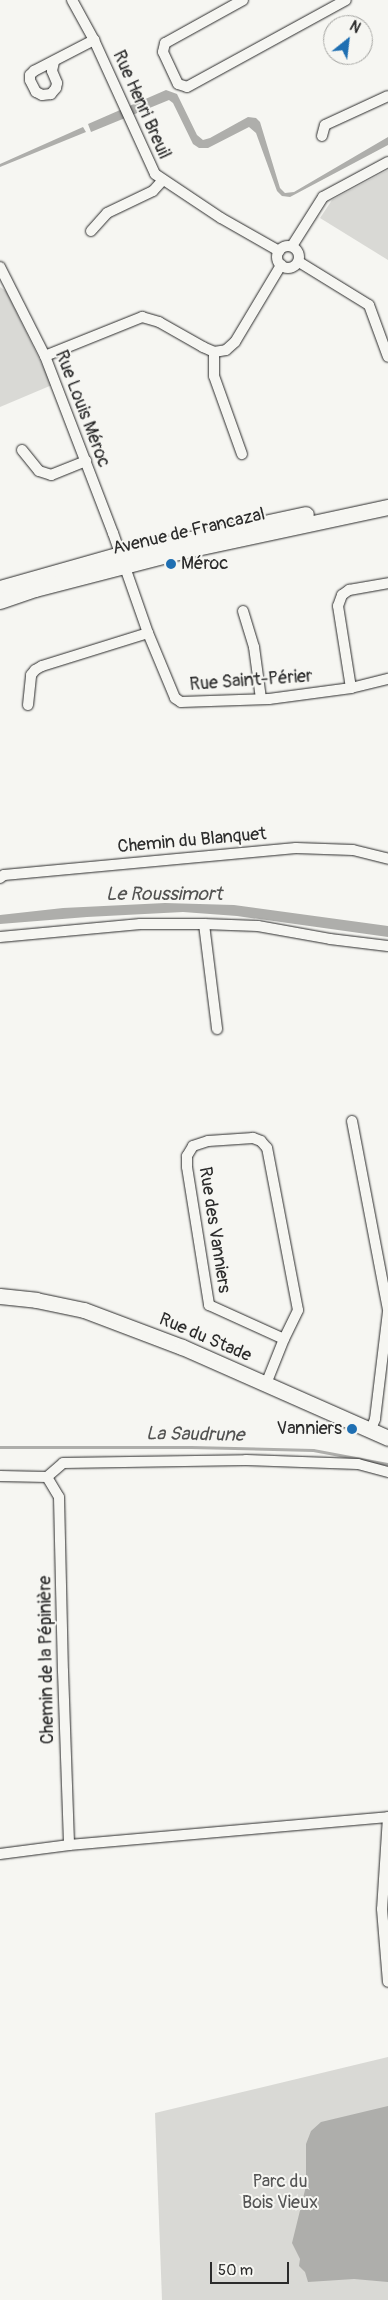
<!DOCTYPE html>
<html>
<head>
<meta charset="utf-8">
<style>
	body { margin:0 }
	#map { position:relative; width:388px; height:2300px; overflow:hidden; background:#f6f6f2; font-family:Pangolin,sans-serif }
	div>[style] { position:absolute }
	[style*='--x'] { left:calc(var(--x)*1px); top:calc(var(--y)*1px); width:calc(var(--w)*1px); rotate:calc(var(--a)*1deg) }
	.green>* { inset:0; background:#d9d9d5 }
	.water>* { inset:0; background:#aeaeab }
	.stream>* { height:3px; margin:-1.5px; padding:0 1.5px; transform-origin:1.5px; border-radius:1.5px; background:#aeaeab }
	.roads { filter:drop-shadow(0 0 1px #2b2b2b) drop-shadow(0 0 1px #2b2b2b) }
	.street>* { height:10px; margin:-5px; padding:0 5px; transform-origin:5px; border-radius:5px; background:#f6f6f2 }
	.street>.ring { margin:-5px; padding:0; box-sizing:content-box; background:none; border:10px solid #f6f6f2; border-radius:50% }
	.secondary>* { height:15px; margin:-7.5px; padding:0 7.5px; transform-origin:7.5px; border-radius:7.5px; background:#f6f6f2 }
	.dots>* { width:14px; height:14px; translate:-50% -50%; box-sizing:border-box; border:2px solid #f6f6f2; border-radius:50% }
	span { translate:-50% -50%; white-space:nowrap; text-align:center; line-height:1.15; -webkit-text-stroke:4px #f6f6f2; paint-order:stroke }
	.street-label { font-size:18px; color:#2b2b2b }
	.poi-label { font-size:18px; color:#2b2b2b }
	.left { translate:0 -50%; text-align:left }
	.right { translate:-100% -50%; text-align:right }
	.park-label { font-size:18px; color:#565656 }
	.water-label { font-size:19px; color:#525251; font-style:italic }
	.north { position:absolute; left:323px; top:15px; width:50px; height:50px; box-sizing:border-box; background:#f6f6f2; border:1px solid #a5a5a2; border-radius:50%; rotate:29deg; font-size:14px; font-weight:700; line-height:20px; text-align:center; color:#2b2b2b }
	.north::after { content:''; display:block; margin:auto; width:18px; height:22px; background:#1f6fb2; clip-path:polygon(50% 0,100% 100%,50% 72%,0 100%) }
	.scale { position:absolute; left:210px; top:2262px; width:79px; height:22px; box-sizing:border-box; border:2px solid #2b2b2b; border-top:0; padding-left:6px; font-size:15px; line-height:18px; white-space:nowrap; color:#2b2b2b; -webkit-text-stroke:4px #f6f6f2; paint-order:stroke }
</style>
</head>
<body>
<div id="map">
	<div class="green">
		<div style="clip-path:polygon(388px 170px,388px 260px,320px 218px,332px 200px)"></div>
		<div style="clip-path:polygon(0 287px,6px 291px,52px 385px,0 407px)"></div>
		<div style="clip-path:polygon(388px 2057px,388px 2300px,162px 2300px,155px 2113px)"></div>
	</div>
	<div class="water">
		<div style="clip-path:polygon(166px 90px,177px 94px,197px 135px,203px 140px,210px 138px,248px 117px,256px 118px,260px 122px,280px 188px,285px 193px,294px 192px,388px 137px,388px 145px,290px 197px,282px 196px,277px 191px,256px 133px,249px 127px,208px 148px,199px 148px,193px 144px,173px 103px,169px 100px,91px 132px,88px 124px)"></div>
		<div style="clip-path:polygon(83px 127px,86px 132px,0 167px,0 164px)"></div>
		<div style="clip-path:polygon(165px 903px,234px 905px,388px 926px,388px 937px,237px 916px,183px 912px,87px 917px,0 924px,0 915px,63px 908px)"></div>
		<div style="clip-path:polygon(388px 2106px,388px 2282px,354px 2279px,308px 2282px,305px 2272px,299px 2266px,300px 2259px,292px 2243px,306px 2186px,306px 2144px,311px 2131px,321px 2122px)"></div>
	</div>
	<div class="stream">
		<div style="--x:0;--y:1447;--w:191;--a:0"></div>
		<div style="--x:191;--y:1447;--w:122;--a:1.4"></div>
		<div style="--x:313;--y:1450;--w:76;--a:10.6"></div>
	</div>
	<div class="roads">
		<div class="street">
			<div style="--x:72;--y:0;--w:46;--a:61.2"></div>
			<div style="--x:94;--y:40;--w:147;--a:65.5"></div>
			<div style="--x:155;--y:174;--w:79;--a:33.7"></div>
			<div style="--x:221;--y:218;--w:67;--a:29.6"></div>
			<div style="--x:243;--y:0;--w:89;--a:151.1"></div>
			<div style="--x:165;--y:43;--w:9;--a:103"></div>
			<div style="--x:163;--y:52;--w:35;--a:65"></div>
			<div style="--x:178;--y:84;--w:9;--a:18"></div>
			<div style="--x:187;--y:87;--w:181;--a:-28.7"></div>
			<div style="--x:54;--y:62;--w:9;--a:103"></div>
			<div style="--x:52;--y:71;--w:13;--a:67"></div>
			<div style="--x:57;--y:83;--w:5;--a:101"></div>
			<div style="--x:56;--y:88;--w:8;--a:130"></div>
			<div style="--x:51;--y:94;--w:9;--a:174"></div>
			<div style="--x:42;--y:95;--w:7;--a:-153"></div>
			<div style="--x:36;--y:92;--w:13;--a:-117"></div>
			<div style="--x:30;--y:80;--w:5;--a:-90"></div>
			<div style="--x:30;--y:75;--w:6;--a:-45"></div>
			<div style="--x:34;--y:71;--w:68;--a:-27.3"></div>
			<div style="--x:322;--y:136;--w:11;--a:-75"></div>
			<div style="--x:325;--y:125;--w:69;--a:-24.7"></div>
			<div style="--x:91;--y:231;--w:24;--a:-48"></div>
			<div style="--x:107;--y:213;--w:51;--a:-25.6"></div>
			<div style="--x:153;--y:191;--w:15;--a:-48"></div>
			<div style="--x:292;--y:246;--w:58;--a:-57.7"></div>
			<div style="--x:323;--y:197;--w:74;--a:-28.3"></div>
			<div class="ring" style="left:277px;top:246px;width:12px;height:12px"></div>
			<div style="--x:299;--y:262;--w:82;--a:31.6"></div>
			<div style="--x:369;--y:305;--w:55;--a:69.9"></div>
			<div style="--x:0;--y:267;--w:100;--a:63.2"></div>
			<div style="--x:45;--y:356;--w:190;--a:69"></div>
			<div style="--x:113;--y:533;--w:106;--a:70.7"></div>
			<div style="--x:148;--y:633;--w:70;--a:67.4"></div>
			<div style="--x:175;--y:698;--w:7;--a:34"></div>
			<div style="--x:181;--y:702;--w:88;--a:-2"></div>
			<div style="--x:269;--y:699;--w:83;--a:-7.6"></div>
			<div style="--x:351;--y:688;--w:38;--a:-14"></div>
			<div style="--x:214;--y:352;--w:24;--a:90"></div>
			<div style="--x:214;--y:376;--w:83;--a:70.3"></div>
			<div style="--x:45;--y:356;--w:105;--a:-21.9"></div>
			<div style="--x:142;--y:317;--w:18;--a:16"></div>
			<div style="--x:159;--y:322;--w:51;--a:29.6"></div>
			<div style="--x:203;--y:347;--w:12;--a:24"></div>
			<div style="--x:214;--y:352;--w:12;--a:-9"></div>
			<div style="--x:226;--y:350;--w:12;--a:-42"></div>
			<div style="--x:235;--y:342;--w:90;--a:-59.1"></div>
			<div style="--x:22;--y:450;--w:27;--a:51"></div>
			<div style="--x:39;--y:471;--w:13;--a:18"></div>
			<div style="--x:51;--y:475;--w:38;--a:-22"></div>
			<div style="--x:243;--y:611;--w:38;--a:73"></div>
			<div style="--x:254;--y:647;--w:52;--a:82.3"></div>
			<div style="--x:351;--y:688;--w:83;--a:-99"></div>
			<div style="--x:338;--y:606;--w:12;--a:-70"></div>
			<div style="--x:342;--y:595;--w:9;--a:-36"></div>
			<div style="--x:349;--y:590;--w:40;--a:-10"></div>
			<div style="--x:28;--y:705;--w:30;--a:-84"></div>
			<div style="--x:31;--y:675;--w:6;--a:-51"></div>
			<div style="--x:35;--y:670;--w:8;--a:-30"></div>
			<div style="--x:42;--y:666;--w:111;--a:-17.3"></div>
			<div style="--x:0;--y:878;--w:5;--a:-37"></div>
			<div style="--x:4;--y:875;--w:293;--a:-5.3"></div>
			<div style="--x:296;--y:848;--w:57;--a:2"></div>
			<div style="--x:353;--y:850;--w:36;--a:14"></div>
			<div style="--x:204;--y:924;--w:106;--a:82.9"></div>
			<div style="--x:0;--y:937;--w:141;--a:-5.3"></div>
			<div style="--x:140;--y:924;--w:64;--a:0"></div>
			<div style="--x:204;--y:924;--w:54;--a:2.1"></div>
			<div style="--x:258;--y:926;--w:73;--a:10.2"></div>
			<div style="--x:330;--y:939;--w:58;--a:6.9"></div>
			<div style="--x:352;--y:1121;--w:191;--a:79.2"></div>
			<div style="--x:266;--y:1384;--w:48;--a:-68.2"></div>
			<div style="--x:284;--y:1339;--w:32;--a:-64"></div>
			<div style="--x:298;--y:1310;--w:165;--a:-100.8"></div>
			<div style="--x:267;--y:1148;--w:9;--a:-131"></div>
			<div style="--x:261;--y:1141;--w:9;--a:-159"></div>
			<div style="--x:253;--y:1138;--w:45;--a:176.2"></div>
			<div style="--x:208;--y:1141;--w:16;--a:162"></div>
			<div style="--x:193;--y:1146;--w:12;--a:121"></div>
			<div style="--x:187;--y:1156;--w:11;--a:90"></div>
			<div style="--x:187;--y:1167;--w:140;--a:80.9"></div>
			<div style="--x:209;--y:1305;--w:82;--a:24.4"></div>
			<div style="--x:371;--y:1429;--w:11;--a:-68"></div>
			<div style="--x:375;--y:1419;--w:109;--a:-83.1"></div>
			<div style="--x:0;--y:1476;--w:47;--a:1.2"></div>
			<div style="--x:47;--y:1477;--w:23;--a:59"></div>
			<div style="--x:59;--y:1497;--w:174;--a:88.7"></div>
			<div style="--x:63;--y:1671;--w:174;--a:88"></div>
			<div style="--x:47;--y:1477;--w:21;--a:-41"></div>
			<div style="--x:63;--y:1463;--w:183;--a:-0.9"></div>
			<div style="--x:246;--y:1460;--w:112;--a:2"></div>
			<div style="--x:358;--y:1464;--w:31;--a:15"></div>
			<div style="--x:0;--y:1854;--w:70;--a:-7.4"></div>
			<div style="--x:69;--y:1845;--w:320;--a:-5"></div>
			<div style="--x:388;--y:1817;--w:92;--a:93.7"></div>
			<div style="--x:382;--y:1909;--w:73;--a:85.3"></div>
		</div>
		<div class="secondary">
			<div style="--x:0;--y:588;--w:125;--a:-15.8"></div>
			<div style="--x:120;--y:554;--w:190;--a:-12.1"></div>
			<div style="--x:0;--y:601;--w:37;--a:-19"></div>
			<div style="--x:35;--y:589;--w:148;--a:-14.5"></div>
			<div style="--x:178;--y:552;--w:215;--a:-12.1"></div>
			<div style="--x:0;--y:1296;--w:36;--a:6"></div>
			<div style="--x:36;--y:1300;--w:49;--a:11.8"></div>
			<div style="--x:84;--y:1310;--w:105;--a:20.7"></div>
			<div style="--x:182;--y:1347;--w:225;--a:23.8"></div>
		</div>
	</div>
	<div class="dots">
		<div style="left:171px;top:564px;background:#1f6fb2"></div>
		<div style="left:352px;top:1429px;background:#1f6fb2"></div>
	</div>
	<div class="street-label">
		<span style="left:141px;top:105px;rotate:66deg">Rue Henri Breuil</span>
		<span style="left:82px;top:409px;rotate:69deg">Rue Louis Méroc</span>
		<span style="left:189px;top:532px;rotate:-13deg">Avenue de Francazal</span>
		<span style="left:251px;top:681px;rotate:-4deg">Rue Saint-Périer</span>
		<span style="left:192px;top:841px;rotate:-5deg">Chemin du Blanquet</span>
		<span style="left:214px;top:1230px;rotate:81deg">Rue des Vanniers</span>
		<span style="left:205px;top:1338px;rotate:23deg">Rue du Stade</span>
		<span style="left:47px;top:1660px;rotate:-91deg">Chemin de la Pépinière</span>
	</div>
	<div class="poi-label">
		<span class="left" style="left:181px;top:564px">Méroc</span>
		<span class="right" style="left:342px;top:1429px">Vanniers</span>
	</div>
	<div class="park-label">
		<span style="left:280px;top:2193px">Parc du<br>Bois Vieux</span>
	</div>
	<div class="water-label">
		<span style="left:164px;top:895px">Le Roussimort</span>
		<span style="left:195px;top:1435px;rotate:1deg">La Saudrune</span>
	</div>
	<div class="north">N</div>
	<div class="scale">50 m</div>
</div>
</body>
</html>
